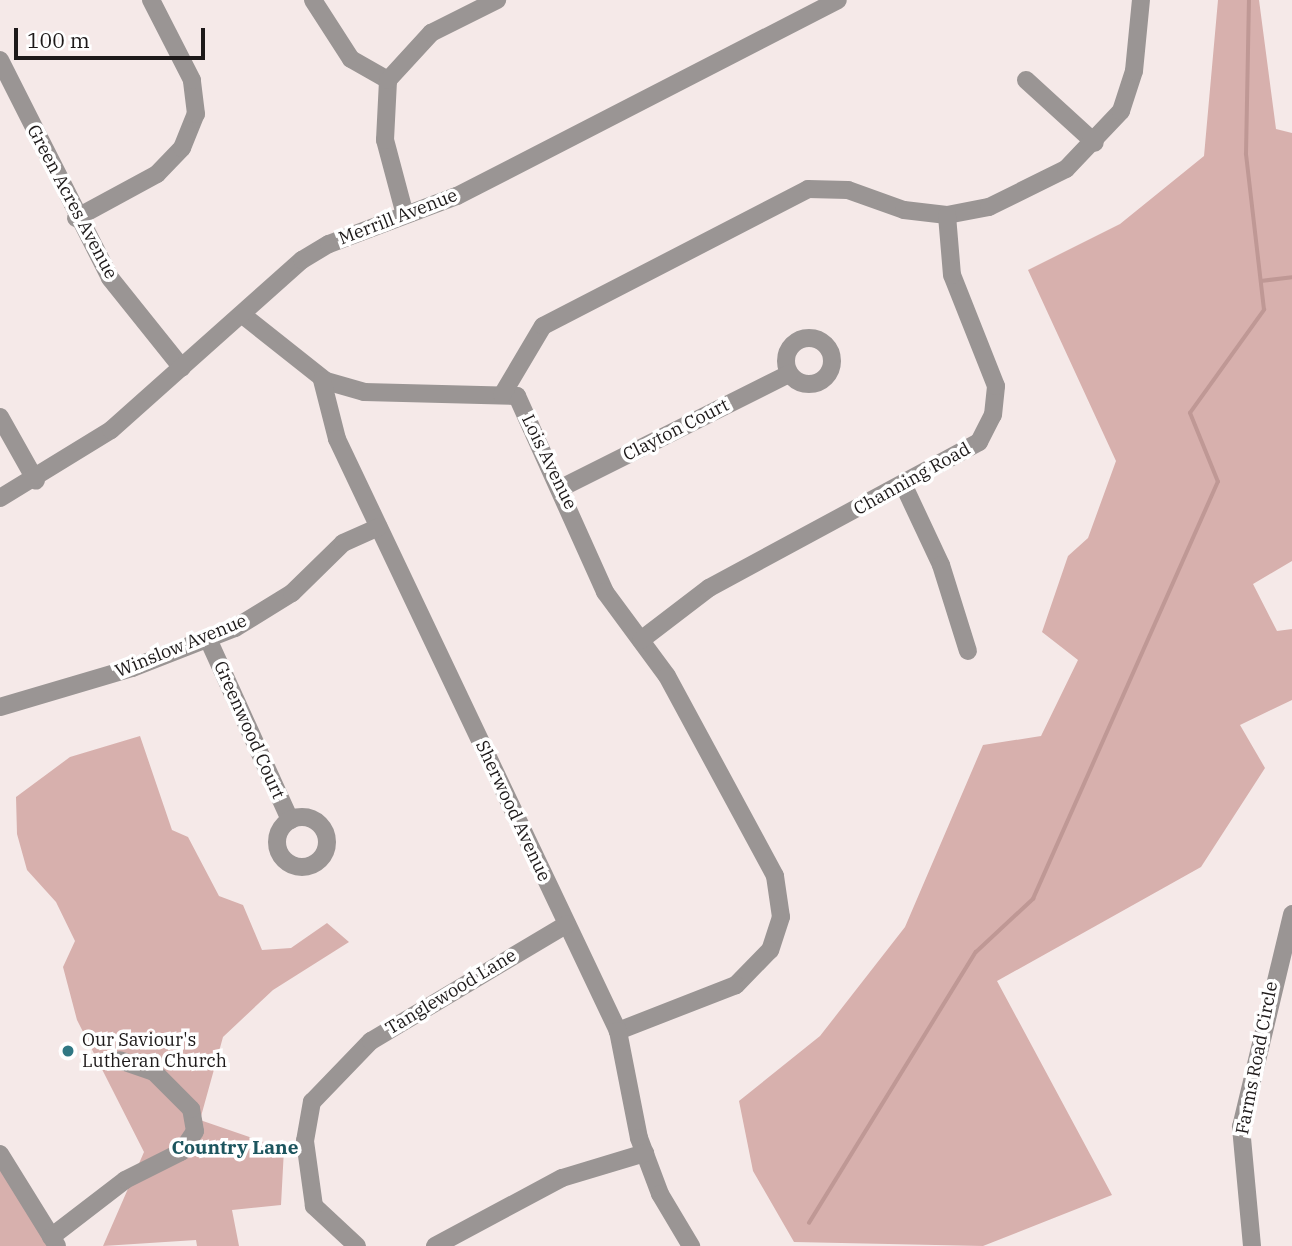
<!DOCTYPE html>
<html>
<head>
<meta charset="utf-8">
<style>
	body { margin:0 }
	#map { position:relative; width:1292px; height:1246px; overflow:hidden; background:#f5e9e8; font-family:"IBM Plex Serif",serif }
	div>[style] { position:absolute }
	[style*='--x'] { left:calc(var(--x)*1px); top:calc(var(--y)*1px); width:calc(var(--w)*1px); rotate:calc(var(--a)*1deg) }
	.forest>* { inset:0; background:#d7b0ad }
	.stream>* { height:3.5px; margin:-1.75px; padding:0 1.75px; transform-origin:1.75px; border-radius:1.75px; background:#bf9895 }
	.minor>* { height:18px; margin:-9px; padding:0 9px; transform-origin:9px; border-radius:9px; background:#9a9594 }
	.minor>.ring { margin:-9px; padding:0; box-sizing:content-box; background:none; border:18px solid #9a9594; border-radius:50% }
	.dots>* { width:19px; height:19px; translate:-50% -50%; box-sizing:border-box; border:4px solid #fff; border-radius:50% }
	span { translate:-50% -50%; white-space:nowrap; text-align:center; line-height:1.15; -webkit-text-stroke:7px #fff; paint-order:stroke }
	.street-label { font-size:18px; color:#1d1919 }
	.poi-label { font-size:18px; color:#1d1919 }
	.left { translate:0 -50%; text-align:left }
	.neighbourhood-label { font-size:19px; color:#1c555e; font-weight:700 }
	.scale { position:absolute; left:14px; top:28px; width:191px; height:32px; box-sizing:border-box; border:4px solid #1d1919; border-top:0; padding-left:9px; font-size:21px; line-height:24px; white-space:nowrap; color:#1d1919; -webkit-text-stroke:5px #fff; paint-order:stroke }
</style>
</head>
<body>
<div id="map">
	<div class="forest">
		<div style="clip-path:polygon(1218px 0,1259px 0,1276px 129px,1292px 133px,1292px 561px,1253px 584px,1277px 631px,1292px 629px,1292px 700px,1240px 725px,1265px 768px,1201px 867px,997px 981px,1112px 1195px,983px 1246px,794px 1242px,753px 1171px,739px 1101px,820px 1036px,905px 927px,983px 745px,1041px 736px,1078px 660px,1042px 632px,1068px 556px,1088px 538px,1116px 461px,1028px 270px,1120px 224px,1204px 156px)"></div>
		<div style="clip-path:polygon(140px 736px,172px 830px,188px 837px,219px 896px,243px 905px,262px 950px,291px 948px,327px 923px,349px 942px,273px 990px,223px 1037px,200px 1120px,284px 1149px,281px 1205px,232px 1210px,239px 1246px,197px 1246px,196px 1240px,103px 1246px,144px 1152px,77px 1020px,63px 967px,75px 941px,56px 902px,27px 870px,17px 834px,16px 797px,70px 757px)"></div>
		<div style="clip-path:polygon(0 1163px,58px 1246px,0 1246px)"></div>
	</div>
	<div class="stream">
		<div style="--x:1261;--y:281;--w:31;--a:-7"></div>
		<div style="--x:809;--y:1223;--w:318;--a:-58.4"></div>
		<div style="--x:976;--y:952;--w:78;--a:-42.9"></div>
		<div style="--x:1033;--y:899;--w:456;--a:-66.1"></div>
		<div style="--x:1218;--y:482;--w:74;--a:-112.1"></div>
		<div style="--x:1190;--y:413;--w:127;--a:-54.3"></div>
		<div style="--x:1264;--y:310;--w:157;--a:-96.6"></div>
		<div style="--x:1246;--y:154;--w:154;--a:-88.9"></div>
	</div>
	<div class="minor">
		<div style="--x:313;--y:0;--w:70;--a:57.2"></div>
		<div style="--x:351;--y:59;--w:43;--a:29.6"></div>
		<div style="--x:0;--y:60;--w:244;--a:63.2"></div>
		<div style="--x:110;--y:278;--w:115;--a:51.3"></div>
		<div style="--x:1026;--y:80;--w:93;--a:42.4"></div>
		<div style="--x:405;--y:215;--w:78;--a:-104.9"></div>
		<div style="--x:385;--y:140;--w:60;--a:-87.1"></div>
		<div style="--x:388;--y:80;--w:64;--a:-47.5"></div>
		<div style="--x:431;--y:33;--w:74;--a:-26.6"></div>
		<div style="--x:76;--y:218;--w:92;--a:-28.5"></div>
		<div style="--x:157;--y:174;--w:36;--a:-46"></div>
		<div style="--x:182;--y:148;--w:37;--a:-68"></div>
		<div style="--x:196;--y:114;--w:34;--a:-97"></div>
		<div style="--x:192;--y:80;--w:90;--a:-117.1"></div>
		<div style="--x:244;--y:316;--w:105;--a:38.4"></div>
		<div style="--x:326;--y:381;--w:40;--a:16"></div>
		<div style="--x:364;--y:392;--w:153;--a:1.5"></div>
		<div style="--x:517;--y:396;--w:215;--a:65.8"></div>
		<div style="--x:605;--y:592;--w:104;--a:53.6"></div>
		<div style="--x:667;--y:676;--w:227;--a:61.6"></div>
		<div style="--x:775;--y:876;--w:41;--a:81.7"></div>
		<div style="--x:781;--y:917;--w:35;--a:108"></div>
		<div style="--x:770;--y:950;--w:49;--a:134.2"></div>
		<div style="--x:736;--y:985;--w:127;--a:158.7"></div>
		<div class="ring" style="left:786px;top:338px;width:28px;height:28px"></div>
		<div style="--x:322;--y:380;--w:61;--a:75.7"></div>
		<div style="--x:337;--y:439;--w:655;--a:64.61"></div>
		<div style="--x:618;--y:1031;--w:109;--a:78.9"></div>
		<div style="--x:639;--y:1138;--w:60;--a:69.4"></div>
		<div style="--x:660;--y:1194;--w:61;--a:59.2"></div>
		<div style="--x:502;--y:395;--w:80;--a:-59.3"></div>
		<div style="--x:543;--y:326;--w:298;--a:-27.3"></div>
		<div style="--x:808;--y:189;--w:40;--a:1.4"></div>
		<div style="--x:848;--y:190;--w:59;--a:19.7"></div>
		<div style="--x:904;--y:210;--w:43;--a:6.6"></div>
		<div style="--x:947;--y:215;--w:43;--a:-10.8"></div>
		<div style="--x:989;--y:207;--w:86;--a:-26.3"></div>
		<div style="--x:1066;--y:169;--w:80;--a:-46.5"></div>
		<div style="--x:1121;--y:111;--w:42;--a:-72"></div>
		<div style="--x:1134;--y:71;--w:71;--a:-84.4"></div>
		<div style="--x:0;--y:417;--w:73;--a:60.6"></div>
		<div style="--x:904;--y:486;--w:87;--a:64.9"></div>
		<div style="--x:941;--y:565;--w:90;--a:72.6"></div>
		<div style="--x:563;--y:487;--w:253;--a:-26.6"></div>
		<div style="--x:0;--y:498;--w:130;--a:-31.5"></div>
		<div style="--x:111;--y:430;--w:256;--a:-41.7"></div>
		<div style="--x:302;--y:260;--w:31;--a:-31"></div>
		<div style="--x:329;--y:244;--w:137;--a:-20.6"></div>
		<div style="--x:457;--y:196;--w:428;--a:-27.2"></div>
		<div style="--x:208;--y:639;--w:199;--a:65.6"></div>
		<div style="--x:641;--y:640;--w:86;--a:-37.4"></div>
		<div style="--x:709;--y:588;--w:307;--a:-28.4"></div>
		<div style="--x:979;--y:442;--w:30;--a:-63"></div>
		<div style="--x:993;--y:415;--w:29;--a:-84"></div>
		<div style="--x:996;--y:386;--w:119;--a:-111.6"></div>
		<div style="--x:952;--y:275;--w:60;--a:-94.8"></div>
		<div style="--x:0;--y:707;--w:138;--a:-16.5"></div>
		<div style="--x:132;--y:668;--w:110;--a:-21.2"></div>
		<div style="--x:235;--y:628;--w:67;--a:-31.6"></div>
		<div style="--x:292;--y:593;--w:71;--a:-44.4"></div>
		<div style="--x:343;--y:543;--w:39;--a:-24"></div>
		<div class="ring" style="left:277px;top:817px;width:32px;height:32px"></div>
		<div style="--x:0;--y:1154;--w:108;--a:58.2"></div>
		<div style="--x:51;--y:1237;--w:93;--a:-37.6"></div>
		<div style="--x:125;--y:1180;--w:63;--a:-26.6"></div>
		<div style="--x:181;--y:1152;--w:25;--a:-56"></div>
		<div style="--x:195;--y:1131;--w:22;--a:-100"></div>
		<div style="--x:191;--y:1109;--w:52;--a:-135"></div>
		<div style="--x:154;--y:1072;--w:36;--a:-161"></div>
		<div style="--x:357;--y:1246;--w:59;--a:-137.1"></div>
		<div style="--x:314;--y:1206;--w:66;--a:-97.9"></div>
		<div style="--x:305;--y:1141;--w:40;--a:-80"></div>
		<div style="--x:312;--y:1102;--w:85;--a:-46"></div>
		<div style="--x:371;--y:1041;--w:228;--a:-30.8"></div>
		<div style="--x:435;--y:1246;--w:144;--a:-28.2"></div>
		<div style="--x:562;--y:1178;--w:87;--a:-16.8"></div>
		<div style="--x:1252;--y:1246;--w:120;--a:-95.3"></div>
		<div style="--x:1241;--y:1127;--w:219;--a:-76.5"></div>
	</div>
	<div class="dots">
		<div style="left:68px;top:1051px;background:#307783"></div>
	</div>
	<div class="street-label">
		<span style="left:72px;top:202px;rotate:62deg">Green Acres Avenue</span>
		<span style="left:398px;top:217px;rotate:-21deg">Merrill Avenue</span>
		<span style="left:676px;top:430px;rotate:-27deg">Clayton Court</span>
		<span style="left:549px;top:462px;rotate:64deg">Lois Avenue</span>
		<span style="left:912px;top:479px;rotate:-29deg">Channing Road</span>
		<span style="left:181px;top:646px;rotate:-22deg">Winslow Avenue</span>
		<span style="left:249px;top:730px;rotate:66deg">Greenwood Court</span>
		<span style="left:513px;top:811px;rotate:65deg">Sherwood Avenue</span>
		<span style="left:451px;top:992px;rotate:-31deg">Tanglewood Lane</span>
		<span style="left:1257px;top:1058px;rotate:-79deg">Farms Road Circle</span>
	</div>
	<div class="poi-label">
		<span class="left" style="left:82px;top:1051px">Our Saviour's<br>Lutheran Church</span>
	</div>
	<div class="neighbourhood-label">
		<span style="left:235px;top:1148px">Country Lane</span>
	</div>
	<div class="scale">100 m</div>
</div>
</body>
</html>
